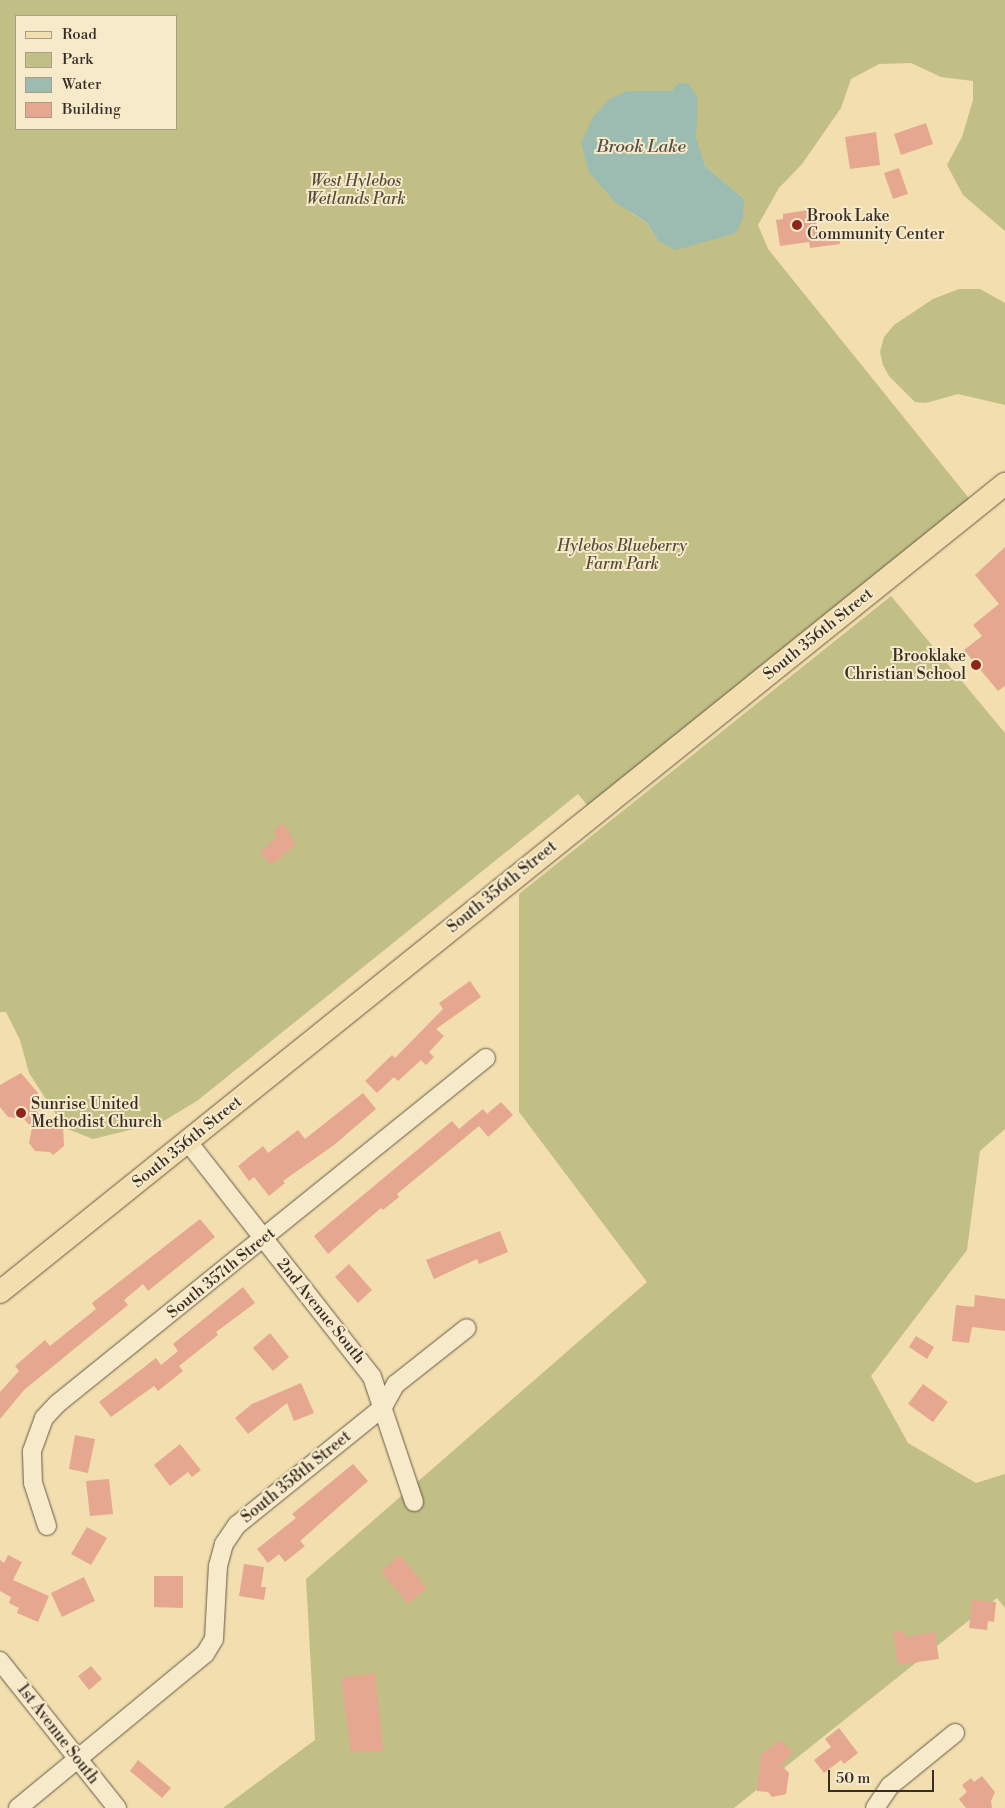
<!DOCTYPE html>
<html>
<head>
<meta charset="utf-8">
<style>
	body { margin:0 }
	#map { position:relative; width:1005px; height:1808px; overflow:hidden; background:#f2deae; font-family:"Libre Bodoni",serif }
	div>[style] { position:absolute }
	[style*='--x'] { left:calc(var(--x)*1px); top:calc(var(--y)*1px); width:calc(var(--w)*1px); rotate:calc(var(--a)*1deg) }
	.green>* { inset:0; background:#c1bf86 }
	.water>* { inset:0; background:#9cbbb1 }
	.building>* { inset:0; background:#e5a78f }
	.roads { filter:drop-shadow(0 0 1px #665947) drop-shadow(0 0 1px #665947) }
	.minor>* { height:18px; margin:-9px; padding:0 9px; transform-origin:9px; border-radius:9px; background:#f7eaca }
	.major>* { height:22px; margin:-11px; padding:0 11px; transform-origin:11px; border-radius:11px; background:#f2deae }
	.dots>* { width:14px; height:14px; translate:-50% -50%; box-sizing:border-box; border:2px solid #f7eaca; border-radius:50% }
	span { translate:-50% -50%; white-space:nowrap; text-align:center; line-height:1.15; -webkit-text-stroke:4px #f7eaca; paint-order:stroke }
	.park-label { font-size:16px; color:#534a38; font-style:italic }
	.poi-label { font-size:16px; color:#382d25 }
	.left { translate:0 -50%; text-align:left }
	.right { translate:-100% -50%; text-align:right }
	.street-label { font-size:16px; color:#382d25 }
	.water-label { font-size:18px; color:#515048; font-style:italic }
	.legend { position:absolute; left:15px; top:15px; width:162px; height:115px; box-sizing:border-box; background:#f7eaca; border:1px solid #ab9e88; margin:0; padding:6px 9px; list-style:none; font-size:15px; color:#382d25 }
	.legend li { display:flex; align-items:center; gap:10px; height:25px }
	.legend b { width:25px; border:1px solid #ab9e88 }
	.scale { position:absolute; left:828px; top:1770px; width:106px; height:22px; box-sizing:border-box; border:2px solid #382d25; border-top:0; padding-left:6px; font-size:15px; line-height:18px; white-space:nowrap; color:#382d25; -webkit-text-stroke:4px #f7eaca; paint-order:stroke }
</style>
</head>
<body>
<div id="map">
	<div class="green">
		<div style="clip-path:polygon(evenodd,0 0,1005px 0,1005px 231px,963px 195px,947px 165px,962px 137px,973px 100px,973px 81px,941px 77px,911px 63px,879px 64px,851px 79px,841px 108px,802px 164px,779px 188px,758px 225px,768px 249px,976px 507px,594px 813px,578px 794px,197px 1101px,162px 1122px,93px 1139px,65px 1128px,29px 1073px,20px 1040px,6px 1012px,0 1012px,0 0,16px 16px,176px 16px,176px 129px,16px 129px,16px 16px,0 0,701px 155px,705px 166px,744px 199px,658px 241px,647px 223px,631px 213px,701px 155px)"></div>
		<div style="clip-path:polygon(959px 289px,980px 289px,1005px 303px,1005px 405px,958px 394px,926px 403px,915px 402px,889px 376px,883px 365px,880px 352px,884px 337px,894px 325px,933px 299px)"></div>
		<div style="clip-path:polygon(891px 596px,1005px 733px,1005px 1129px,980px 1151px,967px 1250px,871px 1376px,908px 1443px,976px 1483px,1005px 1474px,1005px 1608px,997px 1598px,734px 1808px,223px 1808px,315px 1740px,306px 1579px,647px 1282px,519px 1112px,519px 894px)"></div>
	</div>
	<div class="water">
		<div style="clip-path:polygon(678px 83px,689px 84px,698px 99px,696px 138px,705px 166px,744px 199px,743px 218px,736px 233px,676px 250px,658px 241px,647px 223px,615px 202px,589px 172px,581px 143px,593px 117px,611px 98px,627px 91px,672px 91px)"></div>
	</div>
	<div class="building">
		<div style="clip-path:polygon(926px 123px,933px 144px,901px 155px,894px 134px)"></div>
		<div style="clip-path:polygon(876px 132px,880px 165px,850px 169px,845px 137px)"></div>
		<div style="clip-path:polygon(899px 168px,908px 194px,893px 199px,884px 173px)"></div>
		<div style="clip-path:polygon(814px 209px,818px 234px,838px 231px,840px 244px,810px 248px,809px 242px,780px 246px,776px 220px,783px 219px,783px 214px)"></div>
		<div style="clip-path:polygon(1005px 547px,1005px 686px,998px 691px,964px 650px,982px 636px,973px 625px,999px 604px,975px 575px)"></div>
		<div style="clip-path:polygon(283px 823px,296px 844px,271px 865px,260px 852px,277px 837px,273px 831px)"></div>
		<div style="clip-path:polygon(470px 981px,481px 997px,436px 1029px,444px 1036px,429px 1052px,434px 1057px,426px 1065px,421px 1060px,398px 1081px,394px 1077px,377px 1093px,365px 1081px,392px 1055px,395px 1058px,443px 1009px,439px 1003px)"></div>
		<div style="clip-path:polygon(21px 1073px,38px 1093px,35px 1109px,43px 1119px,58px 1120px,63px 1126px,64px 1146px,53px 1155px,50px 1152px,35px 1151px,29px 1143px,32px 1128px,24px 1119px,8px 1117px,0 1107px,0 1085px)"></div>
		<div style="clip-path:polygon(363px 1093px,376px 1109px,334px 1145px,283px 1181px,285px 1183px,269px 1196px,254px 1177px,249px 1181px,238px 1166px,263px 1146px,268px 1153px,298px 1130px,305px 1139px)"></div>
		<div style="clip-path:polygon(501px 1102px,513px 1115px,488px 1137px,479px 1126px,397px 1194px,399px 1197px,383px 1210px,381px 1208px,328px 1254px,314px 1236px,452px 1121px,459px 1129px,483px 1109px,487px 1114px)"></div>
		<div style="clip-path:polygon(200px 1219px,215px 1237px,148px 1291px,143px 1284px,124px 1300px,128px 1305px,24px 1390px,0 1419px,0 1392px,19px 1371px,15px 1366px,45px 1340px,50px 1346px,96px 1309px,92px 1303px)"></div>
		<div style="clip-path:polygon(500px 1231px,508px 1252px,479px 1264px,477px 1259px,434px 1279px,426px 1260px)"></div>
		<div style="clip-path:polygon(349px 1264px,372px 1290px,358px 1303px,335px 1277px)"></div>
		<div style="clip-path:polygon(243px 1287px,255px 1303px,216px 1332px,218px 1335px,179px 1366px,183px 1371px,158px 1391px,154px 1386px,111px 1417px,99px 1402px,156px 1358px,161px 1365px,178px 1351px,173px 1344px)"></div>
		<div style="clip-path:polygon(975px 1295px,1005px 1299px,1005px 1331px,972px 1327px,969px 1343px,952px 1341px,956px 1305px,974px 1307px)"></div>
		<div style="clip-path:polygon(270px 1333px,289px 1357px,273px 1371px,253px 1348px)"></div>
		<div style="clip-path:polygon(916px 1336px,934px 1347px,927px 1359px,909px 1347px)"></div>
		<div style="clip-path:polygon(301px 1383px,314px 1413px,294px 1421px,287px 1403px,248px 1434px,235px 1418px,252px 1404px)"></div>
		<div style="clip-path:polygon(923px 1384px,948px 1402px,933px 1422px,908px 1404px)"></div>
		<div style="clip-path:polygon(75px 1435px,95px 1439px,88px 1473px,69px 1469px)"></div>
		<div style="clip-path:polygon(180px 1444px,201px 1470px,192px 1477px,188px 1472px,170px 1486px,154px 1465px)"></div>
		<div style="clip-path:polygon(353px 1464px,368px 1481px,300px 1541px,305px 1546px,285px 1562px,279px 1554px,268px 1563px,257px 1549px,296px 1518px,292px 1514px)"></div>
		<div style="clip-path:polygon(109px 1479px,113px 1514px,90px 1516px,86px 1481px)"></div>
		<div style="clip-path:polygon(87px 1527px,107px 1538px,91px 1565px,71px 1554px)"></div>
		<div style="clip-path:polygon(8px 1555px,22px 1562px,13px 1580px,49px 1596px,38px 1622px,17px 1613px,19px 1608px,9px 1603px,11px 1597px,0 1591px,0 1560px,4px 1563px)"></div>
		<div style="clip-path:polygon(400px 1555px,427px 1588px,408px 1604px,381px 1571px)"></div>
		<div style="clip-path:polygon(244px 1564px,264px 1567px,261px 1587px,266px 1587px,264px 1600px,239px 1596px)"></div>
		<div style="clip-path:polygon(154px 1576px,183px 1576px,183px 1608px,154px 1607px)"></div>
		<div style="clip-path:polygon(84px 1577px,95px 1601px,62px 1617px,51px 1593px)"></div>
		<div style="clip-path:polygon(972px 1600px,996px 1602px,994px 1622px,988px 1621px,987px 1630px,969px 1628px)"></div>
		<div style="clip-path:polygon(904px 1630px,905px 1637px,935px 1632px,939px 1659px,898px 1665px,893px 1632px)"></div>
		<div style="clip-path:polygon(91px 1666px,102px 1679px,89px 1690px,78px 1676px)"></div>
		<div style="clip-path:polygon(375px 1673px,383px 1751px,351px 1752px,341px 1678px)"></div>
		<div style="clip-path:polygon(839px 1728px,858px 1753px,844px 1764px,841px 1760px,824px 1773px,814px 1760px,831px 1747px,825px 1739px)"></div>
		<div style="clip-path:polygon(781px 1740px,793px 1753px,781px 1765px,789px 1773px,786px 1794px,772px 1797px,768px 1792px,757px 1791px,761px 1754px)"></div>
		<div style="clip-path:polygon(138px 1760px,171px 1788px,162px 1798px,130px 1771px)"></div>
		<div style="clip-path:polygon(982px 1776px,995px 1792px,991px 1801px,992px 1808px,966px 1808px,959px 1799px,967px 1792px,962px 1785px,971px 1778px,974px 1782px)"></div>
	</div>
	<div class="roads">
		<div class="minor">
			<div style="--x:188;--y:1142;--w:298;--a:51.9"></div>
			<div style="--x:372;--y:1377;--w:132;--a:71.4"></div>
			<div style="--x:47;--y:1526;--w:45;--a:-108"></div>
			<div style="--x:33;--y:1483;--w:32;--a:-92"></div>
			<div style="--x:32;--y:1451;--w:35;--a:-70"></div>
			<div style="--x:44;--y:1418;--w:19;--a:-47"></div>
			<div style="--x:57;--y:1404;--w:551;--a:-38.89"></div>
			<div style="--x:0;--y:1661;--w:188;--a:51.5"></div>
			<div style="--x:18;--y:1808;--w:242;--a:-39.5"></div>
			<div style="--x:205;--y:1654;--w:17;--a:-59"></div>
			<div style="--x:214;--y:1639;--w:73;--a:-86.9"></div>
			<div style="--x:218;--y:1566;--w:23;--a:-75"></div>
			<div style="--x:224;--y:1544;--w:23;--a:-56"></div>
			<div style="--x:237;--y:1525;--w:188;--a:-38.9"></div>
			<div style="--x:383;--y:1407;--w:26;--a:-61"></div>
			<div style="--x:396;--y:1384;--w:90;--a:-38.3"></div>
			<div style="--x:875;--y:1808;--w:27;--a:-56"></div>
			<div style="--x:890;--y:1786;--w:84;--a:-39.2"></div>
		</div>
		<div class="major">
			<div style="--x:0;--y:1292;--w:1290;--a:-38.8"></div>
		</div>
	</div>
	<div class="dots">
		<div style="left:797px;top:225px;background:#8f2418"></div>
		<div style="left:976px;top:665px;background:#8f2418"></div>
		<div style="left:21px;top:1113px;background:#8f2418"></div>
	</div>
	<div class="park-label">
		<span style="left:356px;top:190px">West Hylebos<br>Wetlands Park</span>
		<span style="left:622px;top:555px">Hylebos Blueberry<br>Farm Park</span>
	</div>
	<div class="poi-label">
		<span class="left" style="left:807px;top:225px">Brook Lake<br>Community Center</span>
		<span class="right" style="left:966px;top:665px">Brooklake<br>Christian School</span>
		<span class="left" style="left:31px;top:1113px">Sunrise United<br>Methodist Church</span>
	</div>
	<div class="street-label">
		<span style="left:818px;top:634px;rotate:-39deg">South 356th Street</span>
		<span style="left:502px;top:887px;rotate:-39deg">South 356th Street</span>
		<span style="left:187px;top:1142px;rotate:-39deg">South 356th Street</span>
		<span style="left:221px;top:1273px;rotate:-39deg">South 357th Street</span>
		<span style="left:321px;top:1311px;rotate:51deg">2nd Avenue South</span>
		<span style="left:296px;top:1477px;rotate:-39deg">South 358th Street</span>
		<span style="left:58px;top:1734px;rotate:52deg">1st Avenue South</span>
	</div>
	<div class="water-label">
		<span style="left:641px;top:147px">Brook Lake</span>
	</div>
	<ul class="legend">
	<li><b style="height:6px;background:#f2deae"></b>Road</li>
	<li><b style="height:14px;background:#c1bf86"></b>Park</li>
	<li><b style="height:14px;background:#9cbbb1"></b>Water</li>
	<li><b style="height:14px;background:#e5a78f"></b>Building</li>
	</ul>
	<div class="scale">50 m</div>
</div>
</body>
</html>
